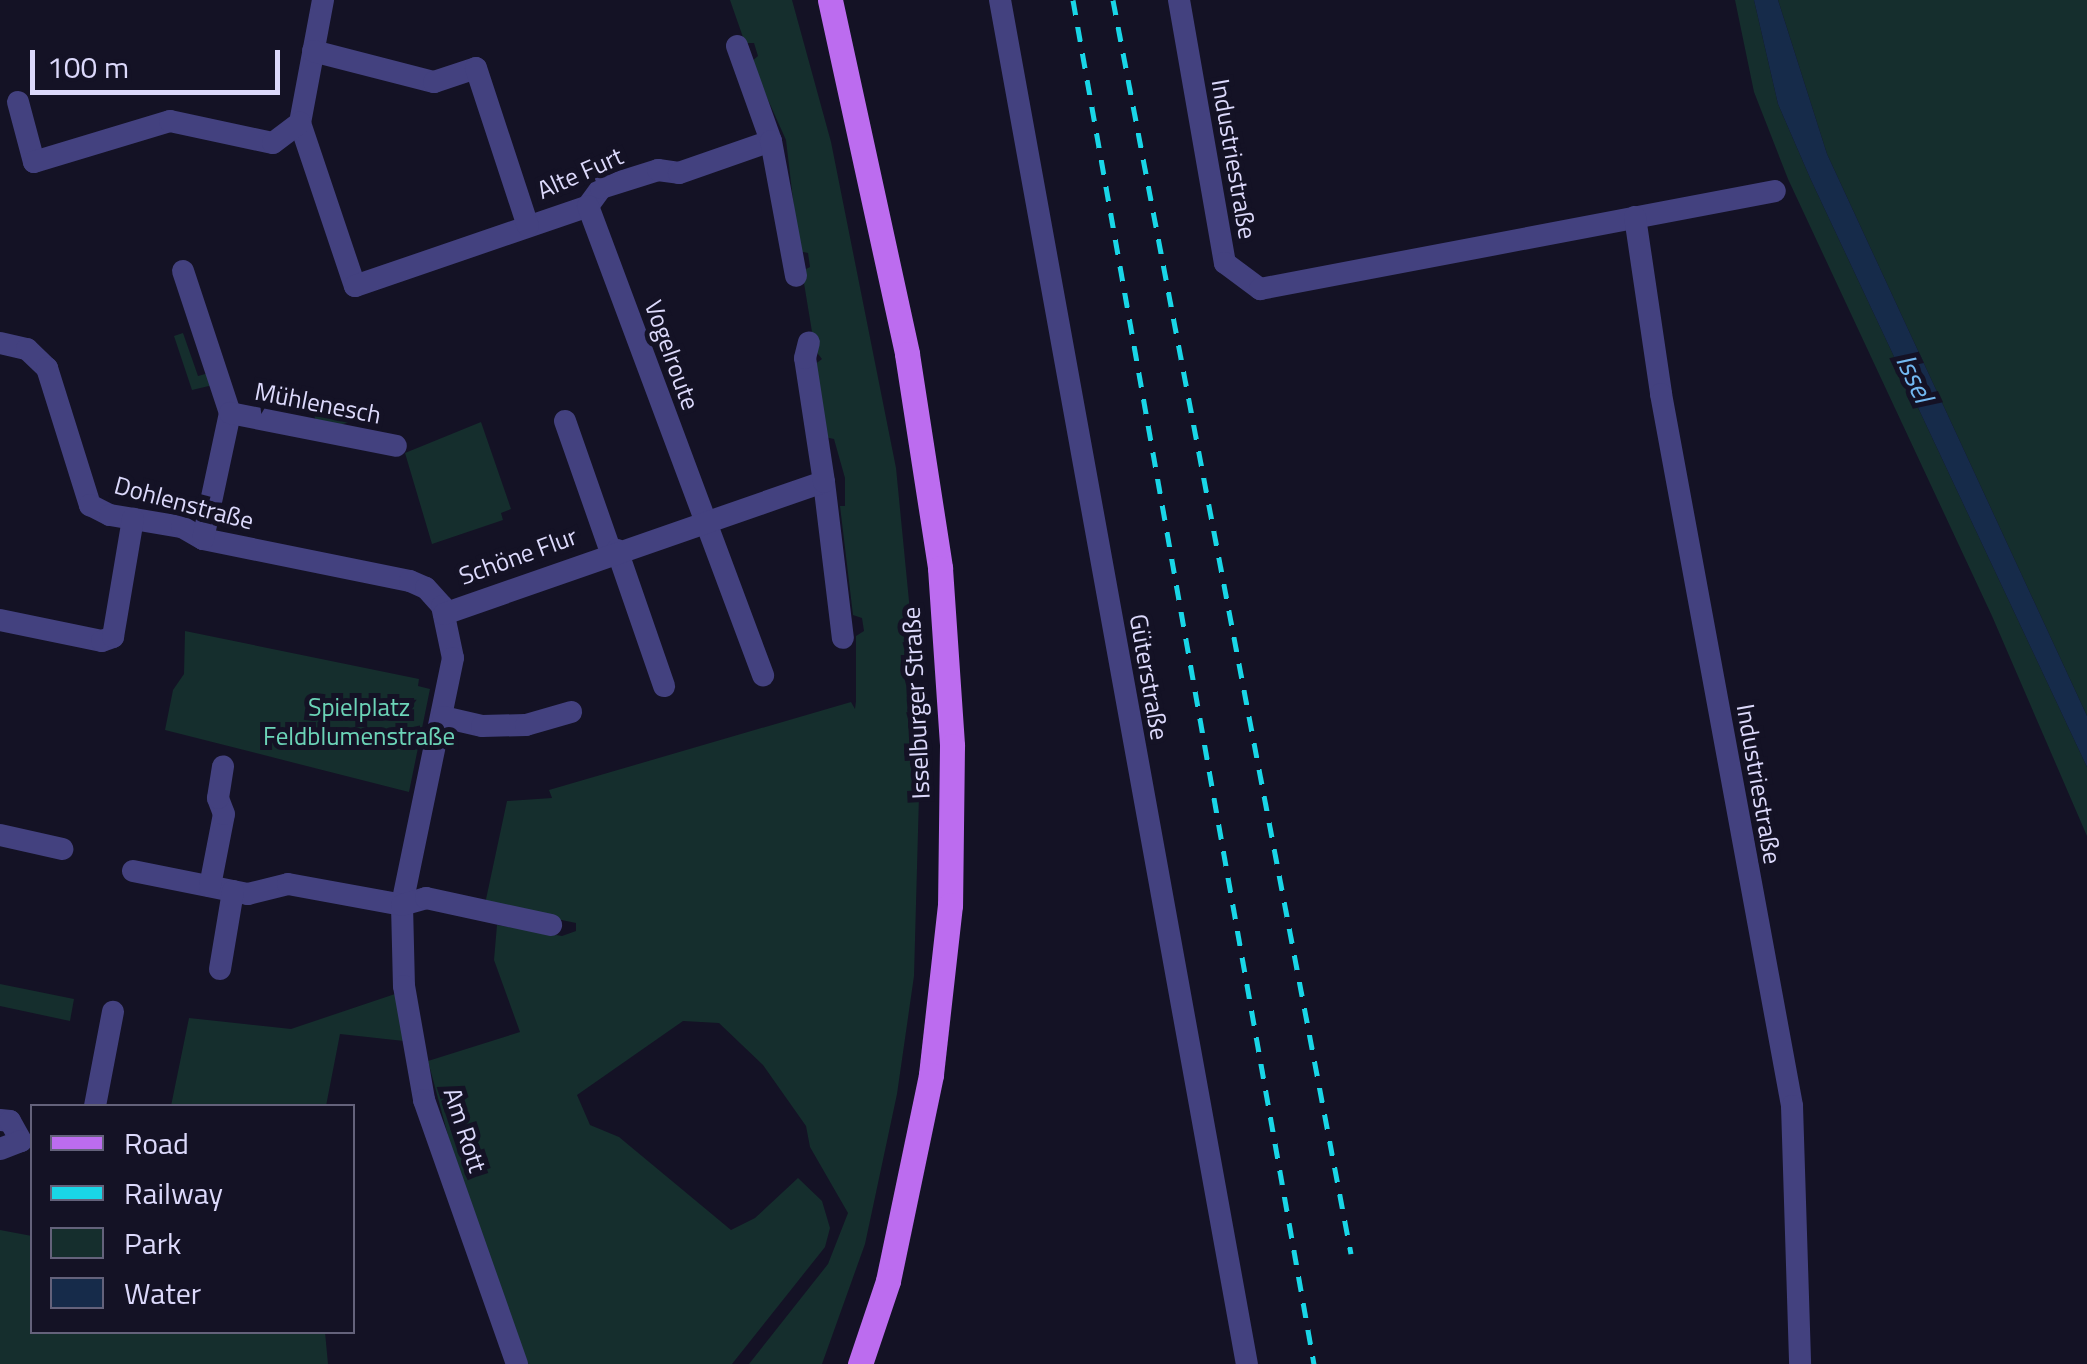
<!DOCTYPE html>
<html>
<head>
<meta charset="utf-8">
<style>
	body { margin:0 }
	#map { position:relative; width:2087px; height:1364px; overflow:hidden; background:#141225; font-family:"Titillium Web",sans-serif }
	div>[style] { position:absolute }
	[style*='--x'] { left:calc(var(--x)*1px); top:calc(var(--y)*1px); width:calc(var(--w)*1px); rotate:calc(var(--a)*1deg) }
	.green>* { inset:0; background:#152e2d }
	.water>* { inset:0; background:#162b4a }
	.minor>* { height:22px; margin:-11px; padding:0 11px; transform-origin:11px; border-radius:11px; background:#43417f }
	.major>* { height:25px; margin:-12.5px; padding:0 12.5px; transform-origin:12.5px; border-radius:12.5px; background:#bc6cef }
	.rail>* { height:5px; margin-top:-2.5px; transform-origin:0; background:repeating-linear-gradient(90deg,#19d6e7 0 15px,transparent 0 27px) }
	span { translate:-50% -50%; white-space:nowrap; text-align:center; line-height:1.15; -webkit-text-stroke:10px #141225; paint-order:stroke }
	.street-label { font-size:25px; color:#dcd9fb }
	.park-label { font-size:25px; color:#6cd4b8 }
	.water-label { font-size:28px; color:#72b8f0; font-style:italic }
	.legend { position:absolute; left:30px; top:1104px; width:325px; height:230px; box-sizing:border-box; background:#141225; border:2px solid #64627b; margin:0; padding:12px 18px; list-style:none; font-size:30px; color:#dcd9fb }
	.legend li { display:flex; align-items:center; gap:20px; height:50px }
	.legend b { width:50px; border:2px solid #64627b }
	.scale { position:absolute; left:30px; top:50px; width:250px; height:45px; box-sizing:border-box; border:5px solid #dcd9fb; border-top:0; padding-left:12px; font-size:30px; line-height:35px; white-space:nowrap; color:#dcd9fb; -webkit-text-stroke:8px #141225; paint-order:stroke }
</style>
</head>
<body>
<div id="map">
	<div class="green">
		<div style="clip-path:polygon(730px 0,792px 0,831px 142px,896px 468px,921px 724px,914px 976px,897px 1094px,865px 1244px,822px 1364px,749px 1364px,828px 1264px,848px 1213px,810px 1147px,806px 1126px,763px 1065px,719px 1023px,683px 1021px,577px 1095px,590px 1125px,619px 1137px,731px 1230px,755px 1218px,798px 1178px,822px 1201px,830px 1228px,825px 1247px,732px 1364px,528px 1364px,457px 1169px,428px 1061px,520px 1032px,494px 960px,497px 925px,562px 936px,576px 931px,576px 923px,485px 904px,507px 801px,552px 798px,549px 790px,851px 702px,855px 709px,856px 701px,856px 636px,864px 631px,862px 618px,853px 615px,840px 506px,845px 506px,845px 478px,834px 439px,825px 437px,814px 365px,822px 359px,815px 350px,802px 271px,810px 267px,808px 253px,799px 251px,786px 140px,751px 62px,758px 56px,754px 43px,745px 43px)"></div>
		<div style="clip-path:polygon(1735px 0,1754px 0,1778px 104px,1811px 180px,2087px 767px,2087px 836px,1992px 616px,1788px 179px,1754px 92px)"></div>
		<div style="clip-path:polygon(1778px 0,2087px 0,2087px 716px,1827px 154px)"></div>
		<div style="clip-path:polygon(183px 333px,198px 376px,209px 373px,213px 385px,192px 390px,174px 336px)"></div>
		<div style="clip-path:polygon(376px 406px,374px 415px,336px 426px,316px 421px,313px 412px,338px 418px)"></div>
		<div style="clip-path:polygon(481px 422px,511px 509px,501px 513px,503px 520px,432px 544px,405px 453px)"></div>
		<div style="clip-path:polygon(185px 631px,419px 679px,418px 686px,430px 689px,409px 792px,165px 730px,173px 690px,184px 674px)"></div>
		<div style="clip-path:polygon(0 984px,74px 999px,70px 1021px,0 1006px)"></div>
		<div style="clip-path:polygon(395px 994px,404px 1041px,340px 1034px,326px 1106px,171px 1106px,189px 1018px,291px 1029px)"></div>
		<div style="clip-path:polygon(0 1230px,32px 1236px,32px 1332px,325px 1332px,328px 1364px,0 1364px)"></div>
	</div>
	<div class="water">
		<div style="clip-path:polygon(1754px 0,1778px 0,1827px 154px,2087px 716px,2087px 767px,1811px 180px,1778px 104px)"></div>
	</div>
	<div class="minor">
		<div style="--x:323;--y:0;--w:125;--a:100.6"></div>
		<div style="--x:300;--y:123;--w:172;--a:71.4"></div>
		<div style="--x:355;--y:286;--w:246;--a:-18.9"></div>
		<div style="--x:588;--y:206;--w:22;--a:-54"></div>
		<div style="--x:601;--y:188;--w:60;--a:-17.5"></div>
		<div style="--x:658;--y:170;--w:21;--a:8"></div>
		<div style="--x:679;--y:173;--w:97;--a:-19.2"></div>
		<div style="--x:1000;--y:0;--w:1386;--a:79.74"></div>
		<div style="--x:1179;--y:0;--w:267;--a:80.1"></div>
		<div style="--x:1225;--y:263;--w:44;--a:36.6"></div>
		<div style="--x:1260;--y:289;--w:524;--a:-10.77"></div>
		<div style="--x:737;--y:46;--w:101;--a:70.3"></div>
		<div style="--x:771;--y:141;--w:137;--a:79.5"></div>
		<div style="--x:313;--y:51;--w:125;--a:14.4"></div>
		<div style="--x:434;--y:82;--w:44;--a:-18.4"></div>
		<div style="--x:476;--y:68;--w:166;--a:71.8"></div>
		<div style="--x:18;--y:102;--w:62;--a:75.1"></div>
		<div style="--x:34;--y:162;--w:142;--a:-16.8"></div>
		<div style="--x:170;--y:121;--w:105;--a:12.1"></div>
		<div style="--x:273;--y:143;--w:34;--a:-37"></div>
		<div style="--x:588;--y:206;--w:501;--a:69.54"></div>
		<div style="--x:1635;--y:217;--w:179;--a:81.6"></div>
		<div style="--x:1661;--y:394;--w:724;--a:79.57"></div>
		<div style="--x:1792;--y:1106;--w:258;--a:88.2"></div>
		<div style="--x:183;--y:271;--w:150;--a:71.7"></div>
		<div style="--x:0;--y:343;--w:28;--a:13"></div>
		<div style="--x:27;--y:349;--w:28;--a:44"></div>
		<div style="--x:47;--y:368;--w:144;--a:72.6"></div>
		<div style="--x:90;--y:505;--w:22;--a:27"></div>
		<div style="--x:110;--y:515;--w:73;--a:9.5"></div>
		<div style="--x:182;--y:527;--w:24;--a:30"></div>
		<div style="--x:203;--y:539;--w:211;--a:11.5"></div>
		<div style="--x:410;--y:581;--w:17;--a:24"></div>
		<div style="--x:426;--y:588;--w:24;--a:48"></div>
		<div style="--x:442;--y:606;--w:53;--a:78.1"></div>
		<div style="--x:453;--y:658;--w:252;--a:101.7"></div>
		<div style="--x:402;--y:905;--w:81;--a:88.6"></div>
		<div style="--x:404;--y:986;--w:116;--a:80"></div>
		<div style="--x:424;--y:1100;--w:280;--a:70.6"></div>
		<div style="--x:565;--y:421;--w:139;--a:70.7"></div>
		<div style="--x:824;--y:482;--w:157;--a:83.1"></div>
		<div style="--x:203;--y:539;--w:129;--a:-77.9"></div>
		<div style="--x:230;--y:413;--w:169;--a:11.2"></div>
		<div style="--x:617;--y:550;--w:144;--a:70.9"></div>
		<div style="--x:444;--y:614;--w:402;--a:-19.2"></div>
		<div style="--x:824;--y:482;--w:125;--a:-98.7"></div>
		<div style="--x:805;--y:358;--w:16;--a:-76"></div>
		<div style="--x:0;--y:620;--w:104;--a:11.6"></div>
		<div style="--x:102;--y:641;--w:12;--a:-20"></div>
		<div style="--x:113;--y:637;--w:120;--a:-80.4"></div>
		<div style="--x:443;--y:717;--w:40;--a:13"></div>
		<div style="--x:482;--y:726;--w:44;--a:-1.3"></div>
		<div style="--x:526;--y:725;--w:47;--a:-16.1"></div>
		<div style="--x:0;--y:835;--w:64;--a:12.7"></div>
		<div style="--x:133;--y:871;--w:117;--a:11.3"></div>
		<div style="--x:248;--y:894;--w:41;--a:-14"></div>
		<div style="--x:288;--y:884;--w:116;--a:10.4"></div>
		<div style="--x:402;--y:905;--w:25;--a:-16"></div>
		<div style="--x:426;--y:898;--w:128;--a:12.2"></div>
		<div style="--x:210;--y:886;--w:73;--a:-79"></div>
		<div style="--x:224;--y:814;--w:17;--a:-111"></div>
		<div style="--x:218;--y:798;--w:32;--a:-81"></div>
		<div style="--x:220;--y:969;--w:79;--a:-80.5"></div>
		<div style="--x:95;--y:1106;--w:96;--a:-79.2"></div>
		<div style="--x:0;--y:1120;--w:10;--a:6"></div>
		<div style="--x:10;--y:1121;--w:23;--a:61"></div>
		<div style="--x:21;--y:1141;--w:22;--a:159"></div>
	</div>
	<div class="major">
		<div style="--x:830;--y:0;--w:362;--a:77.7"></div>
		<div style="--x:907;--y:354;--w:217;--a:81.2"></div>
		<div style="--x:940;--y:568;--w:178;--a:86.1"></div>
		<div style="--x:952;--y:746;--w:159;--a:90.7"></div>
		<div style="--x:950;--y:905;--w:171;--a:96.4"></div>
		<div style="--x:931;--y:1075;--w:210;--a:101.8"></div>
		<div style="--x:888;--y:1281;--w:88;--a:108.6"></div>
	</div>
	<div class="rail">
		<div style="--x:1073;--y:0;--w:1385;--a:79.98"></div>
		<div style="--x:1113;--y:0;--w:1276;--a:79.25"></div>
	</div>
	<div class="street-label">
		<span style="left:1234px;top:159px;rotate:80deg">Industriestraße</span>
		<span style="left:580px;top:173px;rotate:-24deg">Alte Furt</span>
		<span style="left:672px;top:355px;rotate:70deg">Vogelroute</span>
		<span style="left:318px;top:403px;rotate:11deg">Mühlenesch</span>
		<span style="left:184px;top:503px;rotate:15deg">Dohlenstraße</span>
		<span style="left:518px;top:556px;rotate:-20deg">Schöne Flur</span>
		<span style="left:1149px;top:677px;rotate:80deg">Güterstraße</span>
		<span style="left:916px;top:703px;rotate:-93deg">Isselburger Straße</span>
		<span style="left:1759px;top:784px;rotate:80deg">Industriestraße</span>
		<span style="left:465px;top:1130px;rotate:72deg">Am Rott</span>
	</div>
	<div class="park-label">
		<span style="left:359px;top:722px">Spielplatz<br>Feldblumenstraße</span>
	</div>
	<div class="water-label">
		<span style="left:1915px;top:378px;rotate:65deg">Issel</span>
	</div>
	<ul class="legend">
	<li><b style="height:12px;background:#bc6cef"></b>Road</li>
	<li><b style="height:12px;background:#19d6e7"></b>Railway</li>
	<li><b style="height:28px;background:#152e2d"></b>Park</li>
	<li><b style="height:28px;background:#162b4a"></b>Water</li>
	</ul>
	<div class="scale">100 m</div>
</div>
</body>
</html>
